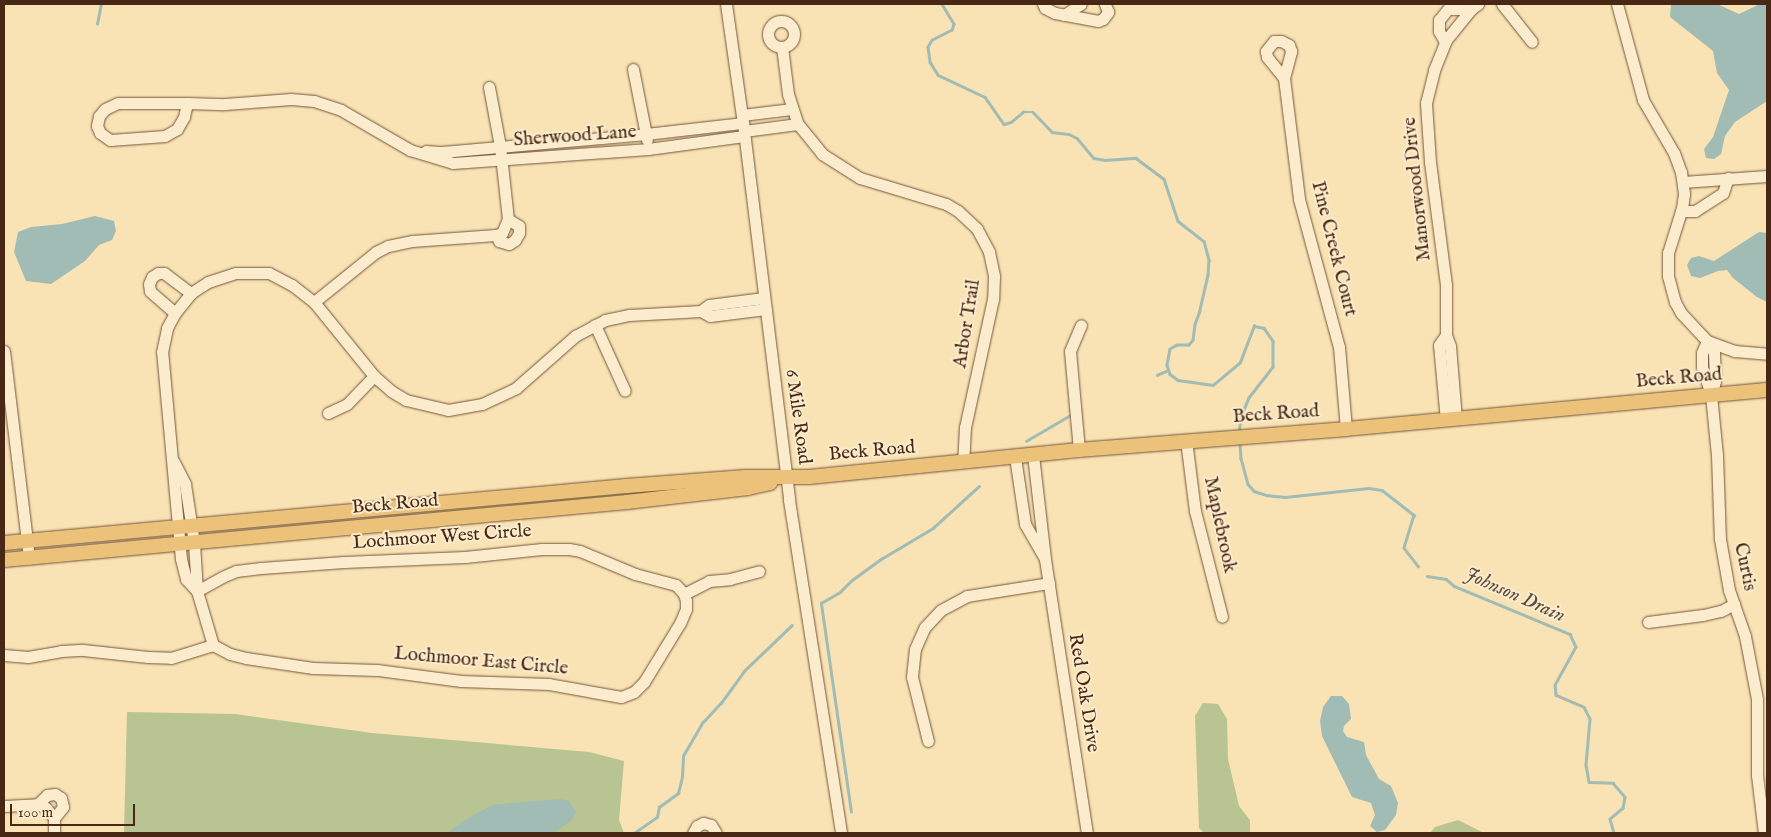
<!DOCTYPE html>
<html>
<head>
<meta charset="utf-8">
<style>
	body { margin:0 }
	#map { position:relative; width:1771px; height:837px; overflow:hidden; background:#f9e2b3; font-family:"IM FELL English",serif }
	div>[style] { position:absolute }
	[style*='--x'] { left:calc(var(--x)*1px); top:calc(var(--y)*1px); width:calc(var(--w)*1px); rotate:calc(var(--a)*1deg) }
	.green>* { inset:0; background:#b8c491 }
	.water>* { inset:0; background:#a0bcb4 }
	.stream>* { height:2.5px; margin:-1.25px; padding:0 1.25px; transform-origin:1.25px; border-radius:1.25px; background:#a0bcb4 }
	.roads { filter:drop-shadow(0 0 1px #74563c) drop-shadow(0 0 1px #74563c) }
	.minor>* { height:11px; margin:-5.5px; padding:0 5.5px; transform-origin:5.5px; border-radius:5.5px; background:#fbecce }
	.minor>.ring { margin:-5.5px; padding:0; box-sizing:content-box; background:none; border:11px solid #fbecce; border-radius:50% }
	.major>* { height:14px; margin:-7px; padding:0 7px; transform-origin:7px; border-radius:7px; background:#ecc17a }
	span { translate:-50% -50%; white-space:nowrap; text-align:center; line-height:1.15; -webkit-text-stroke:4px #fbecce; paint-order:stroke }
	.street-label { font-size:19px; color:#482814 }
	.water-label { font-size:20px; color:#5e4d3c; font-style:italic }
	.frame { position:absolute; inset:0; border:5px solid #482814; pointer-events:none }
	.scale { position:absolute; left:10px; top:804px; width:125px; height:22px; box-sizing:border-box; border:2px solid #482814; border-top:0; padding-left:6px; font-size:15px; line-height:18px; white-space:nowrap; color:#482814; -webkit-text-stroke:4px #fbecce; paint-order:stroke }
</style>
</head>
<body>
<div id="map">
	<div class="green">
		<div style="clip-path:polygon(1203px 703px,1218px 704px,1227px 719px,1228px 759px,1239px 806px,1250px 820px,1250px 833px,1204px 833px,1199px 828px,1195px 716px)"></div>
		<div style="clip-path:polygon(127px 712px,235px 714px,372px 733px,589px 752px,624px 761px,619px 820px,624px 833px,124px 833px)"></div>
		<div style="clip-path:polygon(1458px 820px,1484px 833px,1430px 833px,1435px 827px)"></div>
	</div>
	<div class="water">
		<div style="clip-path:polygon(1671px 4px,1717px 4px,1739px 14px,1760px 4px,1767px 4px,1767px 101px,1735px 122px,1725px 136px,1721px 154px,1714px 159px,1706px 158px,1704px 149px,1713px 137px,1729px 90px,1717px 73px,1713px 51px,1670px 17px)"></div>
		<div style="clip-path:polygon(95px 216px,114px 221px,116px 231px,112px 240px,99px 245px,85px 261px,51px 284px,26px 281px,14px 252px,18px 232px,31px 227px,62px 224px)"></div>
		<div style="clip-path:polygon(1759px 232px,1767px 233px,1767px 302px,1757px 297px,1733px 278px,1727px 270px,1718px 271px,1700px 278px,1691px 276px,1687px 265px,1691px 258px,1699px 256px,1714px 261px)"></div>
		<div style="clip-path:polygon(1331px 696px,1342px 696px,1349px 704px,1351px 719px,1344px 726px,1343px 731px,1347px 737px,1364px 742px,1366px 755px,1379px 779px,1391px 786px,1398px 803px,1396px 815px,1385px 830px,1377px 832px,1370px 826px,1375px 815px,1371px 803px,1352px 797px,1322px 736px,1320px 721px,1323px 707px)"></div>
		<div style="clip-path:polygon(560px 799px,569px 801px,576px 812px,572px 820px,553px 833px,448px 833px,463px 821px,492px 805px)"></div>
	</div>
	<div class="stream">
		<div style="--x:942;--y:4;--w:23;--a:59"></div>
		<div style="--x:954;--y:24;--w:6;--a:108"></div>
		<div style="--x:952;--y:30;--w:22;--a:153"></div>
		<div style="--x:932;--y:40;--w:8;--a:120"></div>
		<div style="--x:928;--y:47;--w:15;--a:82"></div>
		<div style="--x:930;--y:62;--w:15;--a:58"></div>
		<div style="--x:938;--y:75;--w:52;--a:25.1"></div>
		<div style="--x:985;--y:97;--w:33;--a:55"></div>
		<div style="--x:1004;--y:124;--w:7;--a:-16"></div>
		<div style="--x:1011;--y:122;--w:16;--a:-40"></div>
		<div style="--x:1023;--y:112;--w:10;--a:0"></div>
		<div style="--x:1033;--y:112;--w:28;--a:46"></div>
		<div style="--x:1052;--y:132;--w:17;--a:7"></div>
		<div style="--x:1069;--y:134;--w:9;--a:27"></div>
		<div style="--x:1077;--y:138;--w:26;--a:50"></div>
		<div style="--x:1094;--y:158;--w:11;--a:10"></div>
		<div style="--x:1105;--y:160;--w:31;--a:-4"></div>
		<div style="--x:1136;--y:158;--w:35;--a:37"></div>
		<div style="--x:1164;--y:179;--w:44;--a:71.6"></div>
		<div style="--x:1178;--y:221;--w:33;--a:38"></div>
		<div style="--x:1204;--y:241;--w:20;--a:75"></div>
		<div style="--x:1209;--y:260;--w:15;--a:94"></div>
		<div style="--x:1208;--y:275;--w:37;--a:103"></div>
		<div style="--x:1200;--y:311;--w:14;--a:111"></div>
		<div style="--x:1195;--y:324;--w:16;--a:97"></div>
		<div style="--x:1193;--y:340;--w:6;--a:129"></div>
		<div style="--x:1189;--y:345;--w:12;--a:180"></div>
		<div style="--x:1177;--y:345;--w:8;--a:150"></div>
		<div style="--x:1170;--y:349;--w:16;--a:101"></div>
		<div style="--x:1167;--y:365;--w:9;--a:72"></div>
		<div style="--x:1170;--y:374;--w:10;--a:37"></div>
		<div style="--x:1178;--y:380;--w:35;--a:8"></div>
		<div style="--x:1213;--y:385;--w:35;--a:-40"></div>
		<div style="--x:1240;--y:362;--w:39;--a:-69"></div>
		<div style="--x:1254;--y:326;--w:10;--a:11"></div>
		<div style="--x:1264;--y:328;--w:16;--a:55"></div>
		<div style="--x:1273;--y:341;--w:26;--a:90"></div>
		<div style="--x:1273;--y:367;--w:39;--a:128"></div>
		<div style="--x:1249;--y:398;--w:21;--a:113"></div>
		<div style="--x:1241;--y:417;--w:16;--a:97"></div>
		<div style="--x:97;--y:24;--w:20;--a:-79"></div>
		<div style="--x:1157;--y:375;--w:12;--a:-24"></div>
		<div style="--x:1026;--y:441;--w:50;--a:-30.2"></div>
		<div style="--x:1240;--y:441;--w:17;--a:87"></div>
		<div style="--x:1241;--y:458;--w:27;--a:75"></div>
		<div style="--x:1248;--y:484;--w:9;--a:49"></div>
		<div style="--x:1254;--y:491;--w:13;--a:18"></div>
		<div style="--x:1266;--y:495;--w:19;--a:6"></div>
		<div style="--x:1285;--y:497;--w:84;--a:-6.1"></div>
		<div style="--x:1369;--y:488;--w:13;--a:9"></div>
		<div style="--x:1382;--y:490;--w:41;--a:38"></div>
		<div style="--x:1414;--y:515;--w:34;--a:107"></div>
		<div style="--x:1404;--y:548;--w:23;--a:52"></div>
		<div style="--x:1427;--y:576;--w:19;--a:9"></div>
		<div style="--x:1446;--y:579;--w:11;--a:41"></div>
		<div style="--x:1454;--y:586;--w:126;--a:22.5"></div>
		<div style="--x:1570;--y:634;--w:14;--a:65"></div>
		<div style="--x:1576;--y:647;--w:43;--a:118.9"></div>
		<div style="--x:1555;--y:685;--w:10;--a:84"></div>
		<div style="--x:1556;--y:695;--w:30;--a:23"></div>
		<div style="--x:1584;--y:707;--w:13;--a:63"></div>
		<div style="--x:1590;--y:719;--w:46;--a:95"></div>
		<div style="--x:1586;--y:765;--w:17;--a:80"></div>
		<div style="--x:1589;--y:782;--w:24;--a:2"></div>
		<div style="--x:1613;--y:783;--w:18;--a:49"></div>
		<div style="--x:1625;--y:797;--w:11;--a:100"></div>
		<div style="--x:1623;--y:808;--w:17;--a:140"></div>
		<div style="--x:1610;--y:819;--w:15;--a:74"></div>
		<div style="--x:851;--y:812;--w:211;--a:-98.2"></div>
		<div style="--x:821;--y:603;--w:22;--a:-30"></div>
		<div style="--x:840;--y:592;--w:17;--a:-45"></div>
		<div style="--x:852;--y:580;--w:36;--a:-36"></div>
		<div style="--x:881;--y:559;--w:61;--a:-30.8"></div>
		<div style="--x:933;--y:528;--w:62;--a:-42.4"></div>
		<div style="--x:634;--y:833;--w:28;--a:-35"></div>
		<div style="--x:657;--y:817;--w:10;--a:-79"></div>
		<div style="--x:659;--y:807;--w:24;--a:-36"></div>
		<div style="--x:678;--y:793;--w:16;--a:-76"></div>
		<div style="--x:682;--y:777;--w:21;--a:-87"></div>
		<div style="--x:683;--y:756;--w:39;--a:-60"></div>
		<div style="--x:703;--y:722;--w:26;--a:-47"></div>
		<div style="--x:721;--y:703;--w:39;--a:-54"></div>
		<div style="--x:744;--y:671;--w:66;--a:-43.8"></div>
	</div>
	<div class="roads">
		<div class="minor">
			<div style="--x:726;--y:4;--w:120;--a:81.9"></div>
			<div style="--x:743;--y:123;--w:380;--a:83"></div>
			<div style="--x:789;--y:500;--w:337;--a:81.1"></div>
			<div style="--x:1043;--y:4;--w:4;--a:63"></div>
			<div style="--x:1045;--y:8;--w:11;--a:27"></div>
			<div style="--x:1055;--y:13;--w:44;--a:10.5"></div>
			<div style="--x:1098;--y:21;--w:5;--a:-22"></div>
			<div style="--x:1103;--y:19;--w:9;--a:-54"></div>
			<div style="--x:1108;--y:12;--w:9;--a:-111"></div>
			<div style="--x:1502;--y:4;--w:48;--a:51.7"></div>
			<div style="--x:1617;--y:4;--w:99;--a:74.8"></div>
			<div style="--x:1643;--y:100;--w:61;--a:59.7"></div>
			<div style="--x:1674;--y:153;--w:20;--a:70"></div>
			<div style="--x:1681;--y:172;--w:22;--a:82"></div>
			<div style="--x:1684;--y:194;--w:14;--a:98"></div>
			<div style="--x:1682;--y:208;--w:47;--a:107.3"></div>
			<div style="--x:1668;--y:253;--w:23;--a:90"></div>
			<div style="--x:1668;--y:276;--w:27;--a:75"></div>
			<div style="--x:1675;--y:302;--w:13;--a:61"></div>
			<div style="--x:1681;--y:313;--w:38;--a:47"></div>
			<div style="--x:1707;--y:341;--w:14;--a:60"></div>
			<div style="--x:1714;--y:353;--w:28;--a:88"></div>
			<div style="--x:1715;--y:381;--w:12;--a:104"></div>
			<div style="--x:1064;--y:15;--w:20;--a:-33"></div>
			<div class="ring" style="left:768px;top:21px;width:15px;height:15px"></div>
			<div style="--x:1445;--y:42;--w:13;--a:-119"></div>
			<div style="--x:1439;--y:31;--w:11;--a:-90"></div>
			<div style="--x:1439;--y:20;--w:14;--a:-51"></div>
			<div style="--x:1448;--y:9;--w:23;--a:0"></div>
			<div style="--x:782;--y:47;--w:47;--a:82.7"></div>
			<div style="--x:788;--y:94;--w:32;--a:72"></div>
			<div style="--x:798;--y:124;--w:38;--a:51"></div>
			<div style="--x:822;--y:154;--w:45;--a:32.3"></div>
			<div style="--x:860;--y:178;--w:90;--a:16.8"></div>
			<div style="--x:946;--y:204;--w:14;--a:30"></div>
			<div style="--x:958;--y:211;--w:26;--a:43"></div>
			<div style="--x:977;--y:229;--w:26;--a:62"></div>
			<div style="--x:989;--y:252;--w:25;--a:78"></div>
			<div style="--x:994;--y:276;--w:23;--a:92"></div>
			<div style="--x:993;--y:299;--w:131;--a:102.3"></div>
			<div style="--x:965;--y:427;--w:34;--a:93"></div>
			<div style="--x:633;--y:69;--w:72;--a:78.8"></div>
			<div style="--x:1284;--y:78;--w:28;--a:-75"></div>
			<div style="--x:1291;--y:51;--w:6;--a:-108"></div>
			<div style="--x:1289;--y:45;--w:9;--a:-153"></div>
			<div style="--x:1281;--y:41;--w:7;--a:180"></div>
			<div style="--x:1274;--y:41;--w:13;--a:129"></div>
			<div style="--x:1266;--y:51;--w:6;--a:81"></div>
			<div style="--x:1267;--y:57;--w:27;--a:51"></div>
			<div style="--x:1284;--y:78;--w:122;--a:82.9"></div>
			<div style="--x:1299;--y:199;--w:153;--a:74.9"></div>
			<div style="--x:1339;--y:347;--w:82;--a:85.1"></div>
			<div style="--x:118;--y:103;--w:69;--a:0"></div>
			<div style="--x:187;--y:103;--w:14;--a:102"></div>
			<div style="--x:184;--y:117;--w:14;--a:120"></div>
			<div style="--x:177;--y:129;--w:14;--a:150"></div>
			<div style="--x:165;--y:136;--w:55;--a:175.8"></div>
			<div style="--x:110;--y:140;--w:12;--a:-145"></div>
			<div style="--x:100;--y:133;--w:8;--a:-113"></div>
			<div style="--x:97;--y:126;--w:10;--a:-79"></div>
			<div style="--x:99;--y:116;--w:9;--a:-49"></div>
			<div style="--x:105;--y:109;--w:14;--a:-25"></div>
			<div style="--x:187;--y:103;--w:38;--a:2"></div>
			<div style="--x:225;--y:104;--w:66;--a:-4.3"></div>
			<div style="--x:291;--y:99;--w:23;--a:5"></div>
			<div style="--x:314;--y:101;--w:28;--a:18"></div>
			<div style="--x:341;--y:110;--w:80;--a:30.1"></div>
			<div style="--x:410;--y:150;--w:45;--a:16.8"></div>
			<div style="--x:453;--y:163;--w:196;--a:-4.1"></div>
			<div style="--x:648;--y:149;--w:97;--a:-7.7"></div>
			<div style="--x:742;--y:115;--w:50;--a:-6.8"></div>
			<div style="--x:744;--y:131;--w:54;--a:-7.4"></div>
			<div style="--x:426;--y:151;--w:16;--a:4"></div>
			<div style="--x:442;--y:152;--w:205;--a:-5"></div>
			<div style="--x:646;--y:134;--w:98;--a:-6.5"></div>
			<div style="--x:1683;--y:182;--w:84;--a:-4.1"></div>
			<div style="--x:1681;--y:211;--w:14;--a:0"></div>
			<div style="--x:1695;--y:211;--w:33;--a:-33"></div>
			<div style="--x:1723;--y:193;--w:16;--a:-72"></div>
			<div style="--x:496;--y:235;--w:7;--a:63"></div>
			<div style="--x:499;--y:241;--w:10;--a:17"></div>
			<div style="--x:509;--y:244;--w:7;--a:-34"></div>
			<div style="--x:515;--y:240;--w:8;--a:-60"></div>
			<div style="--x:519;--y:233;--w:7;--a:-90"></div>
			<div style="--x:519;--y:226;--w:13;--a:-148"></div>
			<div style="--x:314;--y:302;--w:80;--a:-38.9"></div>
			<div style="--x:376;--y:252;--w:13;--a:-27"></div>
			<div style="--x:388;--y:246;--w:25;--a:-12"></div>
			<div style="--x:412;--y:241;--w:84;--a:-4.1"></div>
			<div style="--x:496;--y:235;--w:6;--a:-18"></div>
			<div style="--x:502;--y:233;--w:15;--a:-67"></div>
			<div style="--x:508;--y:219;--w:73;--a:-96.3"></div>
			<div style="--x:500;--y:146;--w:60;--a:-100.6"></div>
			<div style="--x:701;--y:311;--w:10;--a:-37"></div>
			<div style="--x:709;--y:305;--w:55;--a:-7.3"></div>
			<div style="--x:175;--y:313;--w:33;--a:-139"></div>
			<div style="--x:150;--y:291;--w:7;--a:-98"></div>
			<div style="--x:149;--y:284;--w:8;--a:-67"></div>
			<div style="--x:152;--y:277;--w:7;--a:-34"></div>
			<div style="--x:158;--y:273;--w:6;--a:0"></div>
			<div style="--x:164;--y:273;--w:34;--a:37"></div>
			<div style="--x:595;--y:325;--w:72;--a:65.6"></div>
			<div style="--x:1446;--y:335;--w:50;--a:-90"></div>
			<div style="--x:1446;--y:285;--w:124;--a:-97.4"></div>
			<div style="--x:1430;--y:162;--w:59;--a:-93.9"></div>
			<div style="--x:1426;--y:103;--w:34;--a:-76"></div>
			<div style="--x:1434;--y:70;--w:32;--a:-68"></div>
			<div style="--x:1446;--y:40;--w:40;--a:-51"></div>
			<div style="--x:1471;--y:9;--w:9;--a:-36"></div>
			<div style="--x:1707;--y:341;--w:13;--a:113"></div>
			<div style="--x:1702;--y:353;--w:14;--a:90"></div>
			<div style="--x:1702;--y:367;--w:29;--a:72"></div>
			<div style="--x:1711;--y:395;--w:60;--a:84.3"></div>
			<div style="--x:1717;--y:455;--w:84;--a:88"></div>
			<div style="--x:1720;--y:539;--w:52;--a:80"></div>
			<div style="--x:1729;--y:590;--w:49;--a:70.8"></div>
			<div style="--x:1745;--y:636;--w:64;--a:79.2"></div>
			<div style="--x:1757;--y:699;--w:76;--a:90"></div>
			<div style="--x:1757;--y:775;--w:58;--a:83.1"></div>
			<div style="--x:1707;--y:341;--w:30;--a:20"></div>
			<div style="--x:1735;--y:351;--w:32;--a:5"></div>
			<div style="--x:4;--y:351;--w:209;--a:83.1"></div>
			<div style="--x:328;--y:413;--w:21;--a:-25"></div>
			<div style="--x:347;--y:404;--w:39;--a:-46"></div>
			<div style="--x:1446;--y:420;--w:75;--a:-95.3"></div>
			<div style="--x:1439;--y:345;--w:12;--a:-55"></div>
			<div style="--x:1446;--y:335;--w:12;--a:70"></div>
			<div style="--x:1450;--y:346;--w:73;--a:85.3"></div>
			<div style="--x:1186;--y:440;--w:72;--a:82.8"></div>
			<div style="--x:1195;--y:511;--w:109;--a:75.7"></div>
			<div style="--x:1079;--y:450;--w:99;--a:-95.2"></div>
			<div style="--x:1070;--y:351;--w:28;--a:-67"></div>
			<div style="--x:1033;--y:455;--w:105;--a:83.4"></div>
			<div style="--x:1045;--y:559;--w:277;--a:81.3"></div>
			<div style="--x:1015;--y:457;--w:68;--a:81.5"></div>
			<div style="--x:1025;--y:524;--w:38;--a:60"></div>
			<div style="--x:174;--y:462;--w:25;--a:63"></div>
			<div style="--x:185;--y:484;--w:60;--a:81.3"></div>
			<div style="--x:194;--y:543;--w:48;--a:86.4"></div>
			<div style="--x:197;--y:591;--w:56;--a:73.5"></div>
			<div style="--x:197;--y:591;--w:29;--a:-29"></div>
			<div style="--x:222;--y:577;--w:15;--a:-23"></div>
			<div style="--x:236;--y:571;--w:25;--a:-7"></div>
			<div style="--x:261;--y:568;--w:83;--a:-4.1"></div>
			<div style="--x:344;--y:562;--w:121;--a:-2.4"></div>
			<div style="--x:465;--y:557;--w:77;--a:-5.9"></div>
			<div style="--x:542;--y:549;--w:27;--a:0"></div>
			<div style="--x:569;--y:549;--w:11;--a:10"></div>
			<div style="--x:580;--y:551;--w:60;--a:22.7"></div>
			<div style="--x:635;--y:574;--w:42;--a:15"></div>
			<div style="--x:676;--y:585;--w:12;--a:48"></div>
			<div style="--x:684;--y:594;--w:7;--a:74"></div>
			<div style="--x:686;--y:601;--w:8;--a:90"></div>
			<div style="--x:686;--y:609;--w:15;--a:113"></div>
			<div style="--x:680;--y:623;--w:69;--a:121.4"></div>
			<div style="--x:644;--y:682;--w:14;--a:135"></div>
			<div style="--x:634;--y:692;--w:14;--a:159"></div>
			<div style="--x:621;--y:697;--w:73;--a:-169.8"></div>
			<div style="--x:549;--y:684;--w:88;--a:-178"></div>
			<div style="--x:461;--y:681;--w:85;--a:-172.5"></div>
			<div style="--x:377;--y:670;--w:64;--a:-178.2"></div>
			<div style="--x:313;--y:668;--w:68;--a:-171.5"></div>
			<div style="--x:246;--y:658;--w:16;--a:-166"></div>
			<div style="--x:230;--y:654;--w:19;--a:-152"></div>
			<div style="--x:197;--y:591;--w:16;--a:-133"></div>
			<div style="--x:186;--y:579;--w:21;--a:-104"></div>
			<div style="--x:181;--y:559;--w:208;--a:-95.2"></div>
			<div style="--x:162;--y:352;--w:25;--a:-78"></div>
			<div style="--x:167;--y:328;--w:17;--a:-62"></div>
			<div style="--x:175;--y:313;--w:26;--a:-51"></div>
			<div style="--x:191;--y:293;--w:20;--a:-33"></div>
			<div style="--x:208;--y:282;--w:28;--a:-18"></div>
			<div style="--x:235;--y:273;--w:34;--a:0"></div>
			<div style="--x:269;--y:273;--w:26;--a:28"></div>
			<div style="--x:292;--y:285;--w:28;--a:38"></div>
			<div style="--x:314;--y:302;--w:95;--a:51"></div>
			<div style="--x:374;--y:376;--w:23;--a:41"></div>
			<div style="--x:391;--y:391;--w:17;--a:31"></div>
			<div style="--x:406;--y:400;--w:43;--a:13.4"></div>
			<div style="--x:448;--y:410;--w:35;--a:-10"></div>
			<div style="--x:482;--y:404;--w:38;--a:-25"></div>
			<div style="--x:516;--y:388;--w:79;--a:-41.4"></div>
			<div style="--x:575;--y:336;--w:34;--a:-28"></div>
			<div style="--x:605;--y:320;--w:25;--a:-12"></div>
			<div style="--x:629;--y:315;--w:72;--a:-3.2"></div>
			<div style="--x:701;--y:311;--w:10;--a:29"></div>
			<div style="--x:710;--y:316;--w:56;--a:-7.1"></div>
			<div style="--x:684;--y:594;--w:28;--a:-27"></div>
			<div style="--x:709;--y:581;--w:21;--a:-5"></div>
			<div style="--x:730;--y:579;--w:30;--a:-15"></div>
			<div style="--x:1648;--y:622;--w:55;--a:-7.3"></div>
			<div style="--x:1703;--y:615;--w:18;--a:-13"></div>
			<div style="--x:1721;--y:611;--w:15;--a:-28"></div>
			<div style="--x:4;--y:655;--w:24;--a:5"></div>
			<div style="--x:28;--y:657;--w:34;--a:-10"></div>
			<div style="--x:61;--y:651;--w:22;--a:-3"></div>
			<div style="--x:83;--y:650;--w:65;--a:6.1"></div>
			<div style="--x:148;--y:657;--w:23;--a:2"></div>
			<div style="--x:171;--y:658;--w:44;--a:-17.2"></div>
			<div style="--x:928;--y:741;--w:66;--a:-104"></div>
			<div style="--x:912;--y:677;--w:28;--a:-84"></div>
			<div style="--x:915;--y:649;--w:24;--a:-66"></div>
			<div style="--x:925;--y:627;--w:23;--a:-47"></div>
			<div style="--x:941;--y:610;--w:30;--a:-28"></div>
			<div style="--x:967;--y:596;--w:83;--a:-9"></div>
			<div style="--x:38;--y:804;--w:13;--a:-45"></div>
			<div style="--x:47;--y:795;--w:8;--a:-7"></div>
			<div style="--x:55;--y:794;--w:7;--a:34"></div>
			<div style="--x:61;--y:798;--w:9;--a:77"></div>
			<div style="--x:63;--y:807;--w:14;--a:129"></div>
			<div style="--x:4;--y:806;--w:34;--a:-3"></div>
			<div style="--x:38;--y:804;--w:9;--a:27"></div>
			<div style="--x:46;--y:808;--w:13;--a:51"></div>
			<div style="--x:54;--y:818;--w:15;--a:90"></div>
			<div style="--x:693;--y:833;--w:8;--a:-60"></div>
			<div style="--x:697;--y:826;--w:7;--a:-27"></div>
			<div style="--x:703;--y:823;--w:8;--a:14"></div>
			<div style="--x:711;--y:825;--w:9;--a:58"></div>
		</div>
		<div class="major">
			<div style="--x:4;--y:543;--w:625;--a:-5.24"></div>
			<div style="--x:626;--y:486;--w:120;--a:-4.3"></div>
			<div style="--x:746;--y:477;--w:63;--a:0"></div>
			<div style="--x:809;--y:477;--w:271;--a:-5.7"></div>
			<div style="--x:1079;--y:450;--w:268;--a:-4.5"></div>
			<div style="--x:1346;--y:429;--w:423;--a:-5.3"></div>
			<div style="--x:4;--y:560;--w:626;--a:-5.32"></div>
			<div style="--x:627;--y:502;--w:122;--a:-6.6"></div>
			<div style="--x:748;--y:488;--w:23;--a:-13"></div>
		</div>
	</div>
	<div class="street-label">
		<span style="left:575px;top:137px;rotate:-4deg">Sherwood Lane</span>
		<span style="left:1418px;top:189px;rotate:-96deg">Manorwood Drive</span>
		<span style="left:1333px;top:249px;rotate:76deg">Pine Creek Court</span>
		<span style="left:968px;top:324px;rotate:-81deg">Arbor Trail</span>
		<span style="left:1679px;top:379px;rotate:-5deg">Beck Road</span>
		<span style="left:1276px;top:415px;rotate:-4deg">Beck Road</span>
		<span style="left:797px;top:417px;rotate:82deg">6 Mile Road</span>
		<span style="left:872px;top:452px;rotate:-5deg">Beck Road</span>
		<span style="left:395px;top:505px;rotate:-5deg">Beck Road</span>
		<span style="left:1219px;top:525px;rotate:78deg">Maplebrook</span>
		<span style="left:442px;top:538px;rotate:-4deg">Lochmoor West Circle</span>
		<span style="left:1744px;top:567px;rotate:78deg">Curtis</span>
		<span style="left:481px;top:662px;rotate:5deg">Lochmoor East Circle</span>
		<span style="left:1083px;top:693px;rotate:81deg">Red Oak Drive</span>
	</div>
	<div class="water-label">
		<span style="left:1515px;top:595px;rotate:24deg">Johnson Drain</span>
	</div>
	<div class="frame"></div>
	<div class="scale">100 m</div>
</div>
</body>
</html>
